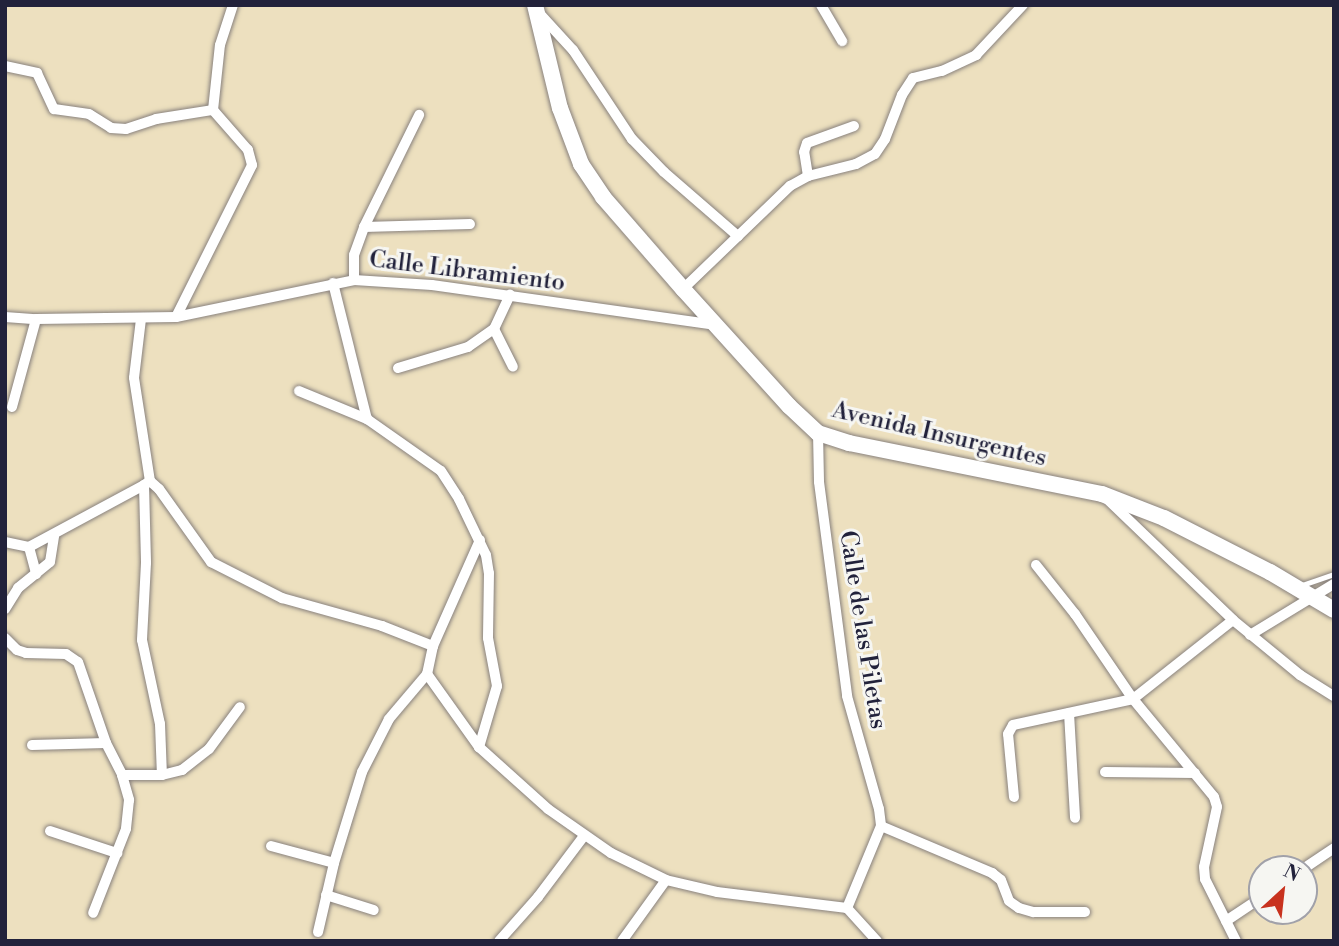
<!DOCTYPE html>
<html>
<head>
<meta charset="utf-8">
<style>
	body { margin:0 }
	#map { position:relative; width:1339px; height:946px; overflow:hidden; background:#ede0bf; font-family:"Libre Bodoni",serif }
	div>[style] { position:absolute }
	[style*='--x'] { left:calc(var(--x)*1px); top:calc(var(--y)*1px); width:calc(var(--w)*1px); rotate:calc(var(--a)*1deg) }
	.roads { filter:drop-shadow(0 0 2px #88817d) drop-shadow(0 0 2px #88817d) }
	.service>* { height:5px; margin:-2.5px; padding:0 2.5px; transform-origin:2.5px; border-radius:2.5px; background:#fff }
	.minor>* { height:10px; margin:-5px; padding:0 5px; transform-origin:5px; border-radius:5px; background:#fff }
	.secondary>* { height:16px; margin:-8px; padding:0 8px; transform-origin:8px; border-radius:8px; background:#fff }
	span { translate:-50% -50%; white-space:nowrap; text-align:center; line-height:1.15; -webkit-text-stroke:6px #f6f6f2; paint-order:stroke }
	.street-label { font-size:24px; color:#22223b }
	.frame { position:absolute; inset:0; border:7px solid #22223b; pointer-events:none }
	.north { position:absolute; left:1248px; top:855px; width:70px; height:70px; box-sizing:border-box; background:#f6f6f2; border:2px solid #a1a1a9; border-radius:50%; rotate:27deg; font-size:19px; font-weight:700; line-height:28px; text-align:center; color:#22223b }
	.north::after { content:''; display:block; margin:auto; width:24px; height:32px; background:#c8321e; clip-path:polygon(50% 0,100% 100%,50% 72%,0 100%) }
</style>
</head>
<body>
<div id="map">
	<div class="roads">
		<div class="service">
			<div style="--x:1299;--y:586;--w:37;--a:-19"></div>
		</div>
		<div class="minor">
			<div style="--x:821;--y:5;--w:42;--a:59.7"></div>
			<div style="--x:538;--y:12;--w:52;--a:47.4"></div>
			<div style="--x:573;--y:50;--w:107;--a:56.5"></div>
			<div style="--x:632;--y:139;--w:46;--a:45.9"></div>
			<div style="--x:664;--y:172;--w:98;--a:40.9"></div>
			<div style="--x:5;--y:66;--w:33;--a:12"></div>
			<div style="--x:37;--y:73;--w:40;--a:65"></div>
			<div style="--x:54;--y:109;--w:35;--a:8"></div>
			<div style="--x:89;--y:114;--w:26;--a:32"></div>
			<div style="--x:111;--y:128;--w:15;--a:4"></div>
			<div style="--x:126;--y:129;--w:32;--a:-18"></div>
			<div style="--x:156;--y:119;--w:58;--a:-9"></div>
			<div style="--x:808;--y:176;--w:24;--a:-99"></div>
			<div style="--x:804;--y:152;--w:9;--a:-72"></div>
			<div style="--x:807;--y:143;--w:50;--a:-19.9"></div>
			<div style="--x:364;--y:227;--w:106;--a:-1.6"></div>
			<div style="--x:354;--y:280;--w:25;--a:-90"></div>
			<div style="--x:354;--y:255;--w:30;--a:-70"></div>
			<div style="--x:364;--y:227;--w:125;--a:-63.8"></div>
			<div style="--x:333;--y:283;--w:140;--a:76"></div>
			<div style="--x:367;--y:419;--w:90;--a:35.1"></div>
			<div style="--x:441;--y:471;--w:33;--a:57"></div>
			<div style="--x:459;--y:499;--w:62;--a:64.3"></div>
			<div style="--x:486;--y:555;--w:18;--a:81"></div>
			<div style="--x:489;--y:573;--w:65;--a:90.9"></div>
			<div style="--x:488;--y:638;--w:49;--a:79.4"></div>
			<div style="--x:497;--y:686;--w:64;--a:106.4"></div>
			<div style="--x:683;--y:289;--w:149;--a:-43.9"></div>
			<div style="--x:790;--y:186;--w:21;--a:-29"></div>
			<div style="--x:808;--y:176;--w:49;--a:-14"></div>
			<div style="--x:856;--y:164;--w:21;--a:-28"></div>
			<div style="--x:875;--y:154;--w:18;--a:-56"></div>
			<div style="--x:885;--y:139;--w:47;--a:-68.9"></div>
			<div style="--x:902;--y:95;--w:20;--a:-57"></div>
			<div style="--x:913;--y:78;--w:30;--a:-14"></div>
			<div style="--x:942;--y:71;--w:38;--a:-25"></div>
			<div style="--x:976;--y:55;--w:69;--a:-46.8"></div>
			<div style="--x:5;--y:317;--w:31;--a:4"></div>
			<div style="--x:36;--y:319;--w:140;--a:-0.8"></div>
			<div style="--x:176;--y:317;--w:182;--a:-11.7"></div>
			<div style="--x:354;--y:280;--w:78;--a:3.7"></div>
			<div style="--x:432;--y:285;--w:287;--a:8"></div>
			<div style="--x:176;--y:317;--w:170;--a:-63.4"></div>
			<div style="--x:252;--y:165;--w:16;--a:-105"></div>
			<div style="--x:248;--y:150;--w:53;--a:-131.2"></div>
			<div style="--x:213;--y:110;--w:65;--a:-83.9"></div>
			<div style="--x:220;--y:45;--w:42;--a:-72"></div>
			<div style="--x:141;--y:319;--w:59;--a:96.8"></div>
			<div style="--x:134;--y:378;--w:104;--a:81.2"></div>
			<div style="--x:150;--y:481;--w:12;--a:42"></div>
			<div style="--x:159;--y:489;--w:90;--a:54.5"></div>
			<div style="--x:211;--y:562;--w:80;--a:26.9"></div>
			<div style="--x:282;--y:598;--w:104;--a:15.6"></div>
			<div style="--x:382;--y:626;--w:55;--a:21.4"></div>
			<div style="--x:433;--y:646;--w:29;--a:102"></div>
			<div style="--x:427;--y:674;--w:90;--a:54.5"></div>
			<div style="--x:479;--y:747;--w:93;--a:41.9"></div>
			<div style="--x:548;--y:809;--w:77;--a:34.9"></div>
			<div style="--x:611;--y:853;--w:61;--a:26.1"></div>
			<div style="--x:666;--y:880;--w:52;--a:13.2"></div>
			<div style="--x:717;--y:892;--w:131;--a:7"></div>
			<div style="--x:847;--y:908;--w:45;--a:47.7"></div>
			<div style="--x:494;--y:329;--w:42;--a:63.4"></div>
			<div style="--x:398;--y:368;--w:73;--a:-16.7"></div>
			<div style="--x:468;--y:347;--w:32;--a:-35"></div>
			<div style="--x:494;--y:329;--w:38;--a:-65"></div>
			<div style="--x:299;--y:391;--w:74;--a:22.4"></div>
			<div style="--x:12;--y:407;--w:91;--a:-74.7"></div>
			<div style="--x:818;--y:433;--w:49;--a:88.8"></div>
			<div style="--x:819;--y:482;--w:216;--a:82.5"></div>
			<div style="--x:847;--y:696;--w:117;--a:74.2"></div>
			<div style="--x:879;--y:809;--w:17;--a:83"></div>
			<div style="--x:881;--y:826;--w:89;--a:112.5"></div>
			<div style="--x:150;--y:481;--w:7;--a:146"></div>
			<div style="--x:144;--y:485;--w:78;--a:88.5"></div>
			<div style="--x:146;--y:563;--w:77;--a:93"></div>
			<div style="--x:142;--y:640;--w:86;--a:77.9"></div>
			<div style="--x:160;--y:724;--w:51;--a:87.8"></div>
			<div style="--x:1106;--y:498;--w:176;--a:43.8"></div>
			<div style="--x:1233;--y:620;--w:87;--a:39.4"></div>
			<div style="--x:1300;--y:675;--w:40;--a:32"></div>
			<div style="--x:5;--y:542;--w:25;--a:12"></div>
			<div style="--x:29;--y:547;--w:131;--a:-28.3"></div>
			<div style="--x:29;--y:547;--w:28;--a:75"></div>
			<div style="--x:1036;--y:565;--w:63;--a:51.5"></div>
			<div style="--x:1075;--y:614;--w:103;--a:55.7"></div>
			<div style="--x:1133;--y:699;--w:127;--a:50.4"></div>
			<div style="--x:1214;--y:797;--w:10;--a:73"></div>
			<div style="--x:1217;--y:807;--w:61;--a:102.2"></div>
			<div style="--x:1204;--y:867;--w:12;--a:85"></div>
			<div style="--x:1205;--y:879;--w:69;--a:63.4"></div>
			<div style="--x:5;--y:609;--w:25;--a:-58"></div>
			<div style="--x:18;--y:588;--w:41;--a:-39.1"></div>
			<div style="--x:50;--y:562;--w:26;--a:-81"></div>
			<div style="--x:1250;--y:635;--w:98;--a:-31.3"></div>
			<div style="--x:5;--y:638;--w:17;--a:45"></div>
			<div style="--x:17;--y:650;--w:9;--a:18"></div>
			<div style="--x:26;--y:653;--w:40;--a:1.4"></div>
			<div style="--x:66;--y:654;--w:14;--a:34"></div>
			<div style="--x:78;--y:662;--w:86;--a:70.9"></div>
			<div style="--x:106;--y:743;--w:36;--a:63"></div>
			<div style="--x:122;--y:775;--w:26;--a:74"></div>
			<div style="--x:129;--y:800;--w:29;--a:96"></div>
			<div style="--x:126;--y:829;--w:90;--a:111.4"></div>
			<div style="--x:433;--y:646;--w:116;--a:-66.1"></div>
			<div style="--x:1069;--y:713;--w:105;--a:86.7"></div>
			<div style="--x:32;--y:745;--w:74;--a:-1.5"></div>
			<div style="--x:1105;--y:772;--w:90;--a:0.6"></div>
			<div style="--x:122;--y:775;--w:40;--a:0"></div>
			<div style="--x:162;--y:775;--w:21;--a:-14"></div>
			<div style="--x:182;--y:770;--w:34;--a:-38"></div>
			<div style="--x:209;--y:749;--w:52;--a:-53.6"></div>
			<div style="--x:1014;--y:797;--w:63;--a:-95.4"></div>
			<div style="--x:1008;--y:734;--w:10;--a:-61"></div>
			<div style="--x:1013;--y:725;--w:123;--a:-12.2"></div>
			<div style="--x:1133;--y:699;--w:127;--a:-38.3"></div>
			<div style="--x:881;--y:826;--w:121;--a:22.9"></div>
			<div style="--x:992;--y:873;--w:11;--a:38"></div>
			<div style="--x:1001;--y:880;--w:22;--a:69"></div>
			<div style="--x:1009;--y:901;--w:12;--a:35"></div>
			<div style="--x:1019;--y:908;--w:15;--a:16"></div>
			<div style="--x:1033;--y:912;--w:52;--a:0"></div>
			<div style="--x:50;--y:831;--w:71;--a:18.2"></div>
			<div style="--x:271;--y:846;--w:65;--a:15.1"></div>
			<div style="--x:1303;--y:869;--w:37;--a:-34"></div>
			<div style="--x:326;--y:895;--w:50;--a:17.4"></div>
			<div style="--x:1226;--y:921;--w:43;--a:-33.7"></div>
			<div style="--x:318;--y:932;--w:71;--a:-76.9"></div>
			<div style="--x:334;--y:863;--w:95;--a:-72.9"></div>
			<div style="--x:362;--y:772;--w:59;--a:-63"></div>
			<div style="--x:389;--y:719;--w:59;--a:-49.8"></div>
			<div style="--x:499;--y:941;--w:59;--a:-48.4"></div>
			<div style="--x:538;--y:897;--w:76;--a:-53"></div>
			<div style="--x:622;--y:941;--w:75;--a:-54.2"></div>
		</div>
		<div class="secondary">
			<div style="--x:535;--y:5;--w:106;--a:76.4"></div>
			<div style="--x:560;--y:108;--w:60;--a:69.4"></div>
			<div style="--x:581;--y:164;--w:40;--a:56"></div>
			<div style="--x:603;--y:197;--w:122;--a:49"></div>
			<div style="--x:683;--y:289;--w:158;--a:47.8"></div>
			<div style="--x:789;--y:406;--w:40;--a:43"></div>
			<div style="--x:818;--y:433;--w:33;--a:18"></div>
			<div style="--x:849;--y:443;--w:258;--a:11.4"></div>
			<div style="--x:1102;--y:494;--w:66;--a:21.2"></div>
			<div style="--x:1164;--y:518;--w:119;--a:27"></div>
			<div style="--x:1270;--y:572;--w:74;--a:30.7"></div>
		</div>
	</div>
	<div class="street-label">
		<span style="left:467px;top:272px;rotate:7deg">Calle Libramiento</span>
		<span style="left:939px;top:435px;rotate:13deg">Avenida Insurgentes</span>
		<span style="left:862px;top:630px;rotate:81deg">Calle de las Piletas</span>
	</div>
	<div class="frame"></div>
	<div class="north">N</div>
</div>
</body>
</html>
